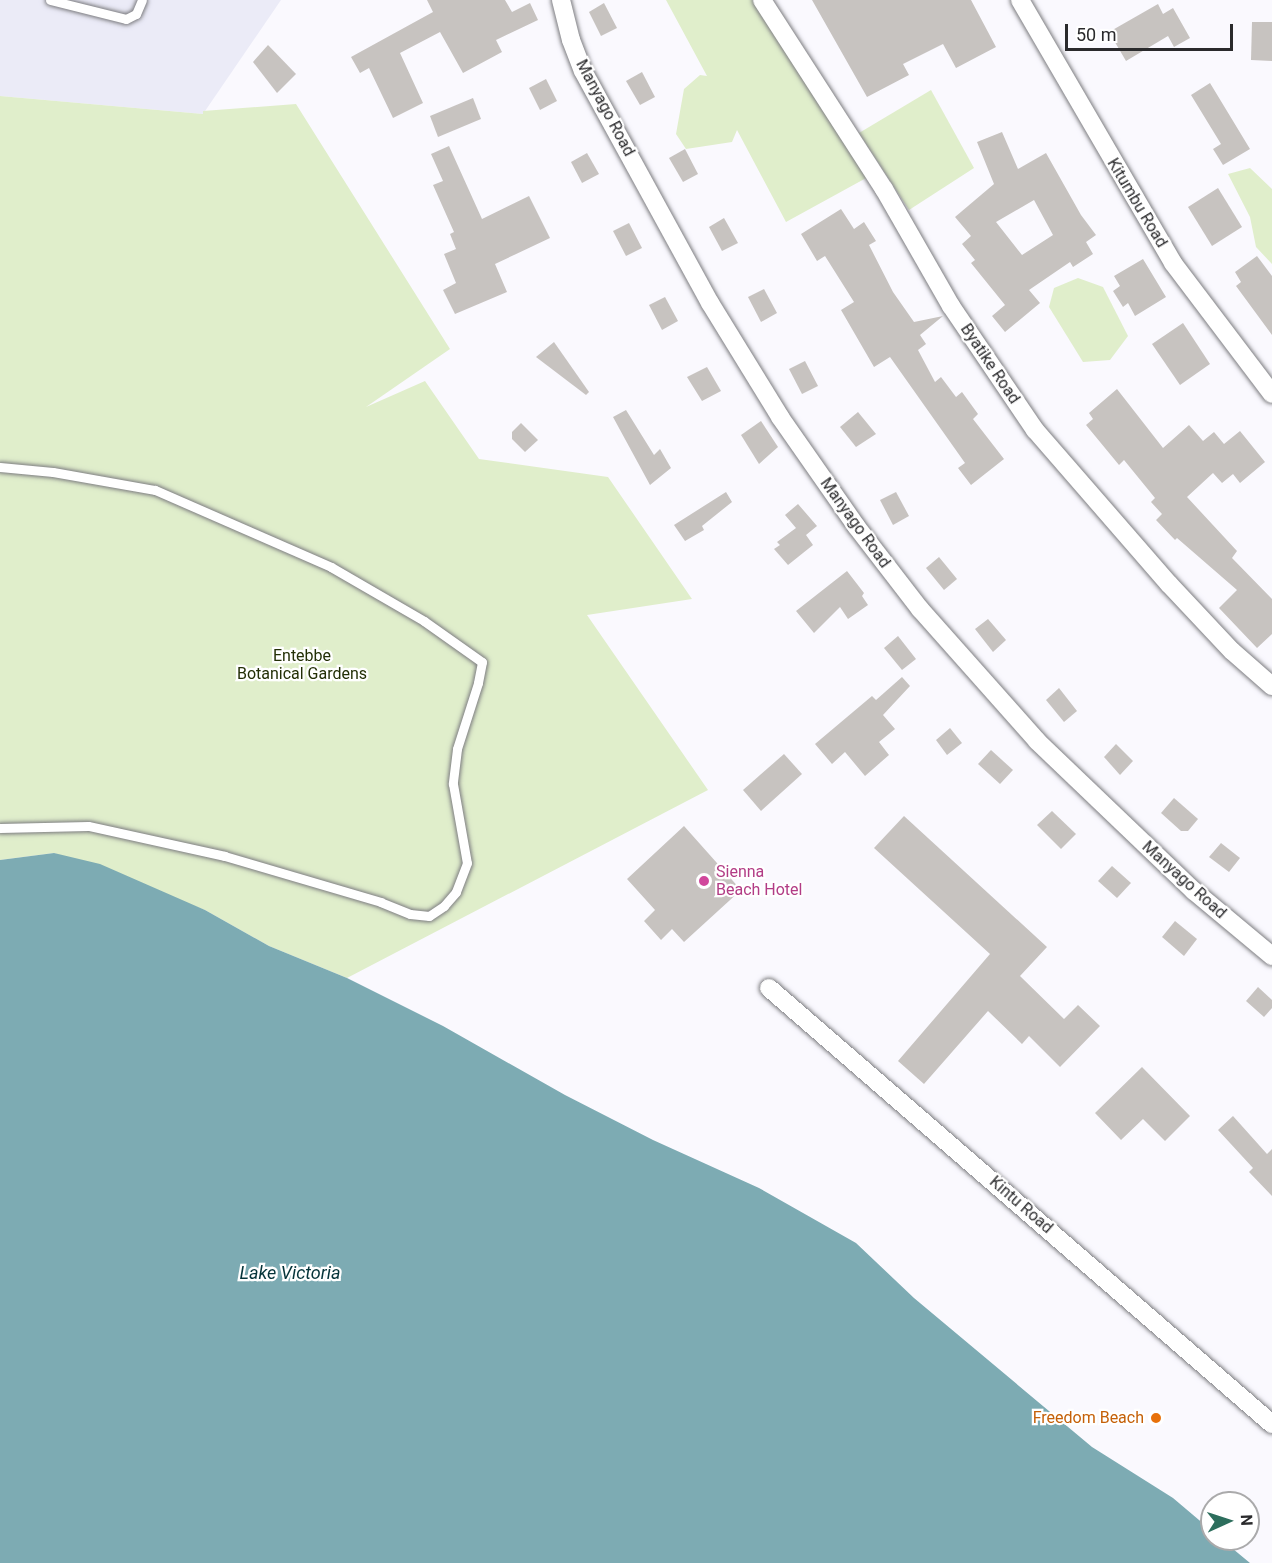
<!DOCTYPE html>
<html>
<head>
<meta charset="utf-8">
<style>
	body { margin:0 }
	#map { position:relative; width:1272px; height:1563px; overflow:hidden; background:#faf9fe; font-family:Roboto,sans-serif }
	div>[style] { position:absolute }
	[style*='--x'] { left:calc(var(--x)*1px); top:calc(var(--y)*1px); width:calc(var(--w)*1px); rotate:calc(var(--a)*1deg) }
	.built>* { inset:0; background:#ebebf7 }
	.green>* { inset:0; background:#e0eecb }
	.water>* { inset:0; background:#7dabb3 }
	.building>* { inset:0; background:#c7c3c0 }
	.roads { filter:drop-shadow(0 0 2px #7d7d81) drop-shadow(0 0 2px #7d7d81) }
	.service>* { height:9px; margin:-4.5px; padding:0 4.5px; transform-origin:4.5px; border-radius:4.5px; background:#fff }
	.minor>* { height:18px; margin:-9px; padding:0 9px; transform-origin:9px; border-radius:9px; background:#fff }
	.dots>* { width:16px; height:16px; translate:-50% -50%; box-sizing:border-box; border:3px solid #fff; border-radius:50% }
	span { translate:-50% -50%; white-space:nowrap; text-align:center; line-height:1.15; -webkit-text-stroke:4.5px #fff; paint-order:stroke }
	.street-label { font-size:16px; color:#2a2a2c }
	.park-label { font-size:16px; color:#232f06 }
	.hotel-label { font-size:16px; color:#b23c85 }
	.left { translate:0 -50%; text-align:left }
	.food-label { font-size:16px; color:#c56008 }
	.right { translate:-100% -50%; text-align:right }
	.water-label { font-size:18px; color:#05343a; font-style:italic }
	.north { position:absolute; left:1200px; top:1491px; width:60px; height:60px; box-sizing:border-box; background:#fff; border:2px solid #aaaaab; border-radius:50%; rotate:87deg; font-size:16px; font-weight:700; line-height:24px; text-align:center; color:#2a2a2c }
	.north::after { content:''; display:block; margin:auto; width:21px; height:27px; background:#2d6e5d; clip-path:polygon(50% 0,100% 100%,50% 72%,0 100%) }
	.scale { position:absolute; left:1065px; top:24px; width:168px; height:27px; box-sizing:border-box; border:3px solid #2a2a2c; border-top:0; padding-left:8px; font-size:18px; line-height:21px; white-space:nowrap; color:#2a2a2c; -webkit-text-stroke:4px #fff; paint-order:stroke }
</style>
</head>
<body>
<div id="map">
	<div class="built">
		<div style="clip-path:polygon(0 0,281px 0,203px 114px,0 96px)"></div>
	</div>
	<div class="green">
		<div style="clip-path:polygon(666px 0,755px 0,868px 177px,786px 222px,737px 130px,732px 142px,686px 149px,676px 134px,684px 89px,700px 75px,707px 76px)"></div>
		<div style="clip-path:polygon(931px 90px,974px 168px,909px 210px,859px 133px)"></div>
		<div style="clip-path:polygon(0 96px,203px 114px,203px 111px,296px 104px,450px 349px,366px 407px,425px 381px,479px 459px,608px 477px,692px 599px,587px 615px,708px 790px,347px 978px,269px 946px,205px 910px,54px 853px,0 860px)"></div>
		<div style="clip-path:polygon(1250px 168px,1272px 189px,1272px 264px,1256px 247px,1250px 217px,1228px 174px)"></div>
		<div style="clip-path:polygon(1078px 278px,1103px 287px,1128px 336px,1110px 360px,1083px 362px,1049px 307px,1054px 288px)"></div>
	</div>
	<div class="water">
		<div style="clip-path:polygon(54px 853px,100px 864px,205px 910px,269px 946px,347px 978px,443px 1026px,565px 1095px,653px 1140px,759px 1188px,856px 1243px,914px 1298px,1092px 1447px,1173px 1498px,1212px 1531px,1212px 1539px,1221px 1539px,1250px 1563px,0 1563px,0 860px)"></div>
	</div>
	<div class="building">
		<div style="clip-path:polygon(427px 0,505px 0,512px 12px,530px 3px,538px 20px,496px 40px,502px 52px,463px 73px,440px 32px,400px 53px,423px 103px,393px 118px,369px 68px,360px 73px,351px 57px,433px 12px)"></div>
		<div style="clip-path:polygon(812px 0,971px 0,996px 47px,956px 68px,943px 44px,903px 64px,909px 75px,867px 97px)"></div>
		<div style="clip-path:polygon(604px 3px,617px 28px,601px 36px,589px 12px)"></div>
		<div style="clip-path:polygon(1158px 4px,1163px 14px,1173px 8px,1190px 38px,1174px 47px,1168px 36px,1126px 61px,1109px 32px)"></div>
		<div style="clip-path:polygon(1252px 22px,1272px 22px,1272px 61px,1251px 60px)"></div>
		<div style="clip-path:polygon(268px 45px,296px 74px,277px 93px,253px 62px)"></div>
		<div style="clip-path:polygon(642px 72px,655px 97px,640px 105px,626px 81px)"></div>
		<div style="clip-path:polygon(546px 79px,557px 101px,540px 110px,529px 88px)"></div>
		<div style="clip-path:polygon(1210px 83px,1250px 149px,1223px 165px,1213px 149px,1221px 144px,1191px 95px)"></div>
		<div style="clip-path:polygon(473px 98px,481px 119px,438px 137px,430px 116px)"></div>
		<div style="clip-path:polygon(evenodd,1002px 132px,1018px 169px,1046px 153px,1081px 215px,1096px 235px,1086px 242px,1093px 254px,1073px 267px,1070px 262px,1029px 290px,1040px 303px,1005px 332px,992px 316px,1005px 305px,971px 263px,975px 260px,962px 244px,971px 236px,955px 217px,994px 184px,977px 142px,1002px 132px,1034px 200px,1053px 235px,1022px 255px,996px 222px,1034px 200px)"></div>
		<div style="clip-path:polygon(449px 146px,482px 219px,529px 196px,550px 238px,495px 264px,507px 292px,455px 314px,443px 290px,456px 283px,444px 254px,456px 249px,450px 234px,454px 232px,433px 185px,443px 181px,431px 154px)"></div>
		<div style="clip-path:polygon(685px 149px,698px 174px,683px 182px,669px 158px)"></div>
		<div style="clip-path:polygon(587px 153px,599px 174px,582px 183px,571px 162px)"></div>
		<div style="clip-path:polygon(1218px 188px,1242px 227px,1212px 246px,1188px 207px)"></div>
		<div style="clip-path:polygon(841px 209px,854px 229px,864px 222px,876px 241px,869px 245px,893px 292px,914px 322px,943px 316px,920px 335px,926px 344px,918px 350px,935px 382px,941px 377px,956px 397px,962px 392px,978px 414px,973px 419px,1004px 459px,971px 485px,958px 468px,965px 463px,890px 357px,874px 367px,841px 310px,854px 302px,825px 256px,817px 261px,801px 234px)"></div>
		<div style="clip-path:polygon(724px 218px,738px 243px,722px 251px,709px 227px)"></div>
		<div style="clip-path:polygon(629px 223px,642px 248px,626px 256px,613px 231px)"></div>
		<div style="clip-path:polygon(1257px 256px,1272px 276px,1272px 335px,1236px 286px,1241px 282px,1235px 272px)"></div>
		<div style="clip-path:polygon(1143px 259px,1166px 297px,1135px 316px,1128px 303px,1123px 307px,1113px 291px,1120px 286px,1114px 276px)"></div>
		<div style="clip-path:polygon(764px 289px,777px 313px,761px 322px,748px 297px)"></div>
		<div style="clip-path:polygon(665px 297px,678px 321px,662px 330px,649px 305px)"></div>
		<div style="clip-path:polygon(1183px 323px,1210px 364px,1180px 385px,1152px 344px)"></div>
		<div style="clip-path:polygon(554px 342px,589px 392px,586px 395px,536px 357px)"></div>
		<div style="clip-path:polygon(805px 361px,818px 386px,802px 394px,789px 369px)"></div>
		<div style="clip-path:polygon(707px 367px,721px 391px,702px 401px,687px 377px)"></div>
		<div style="clip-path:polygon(1117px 389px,1163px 448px,1189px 425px,1203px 441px,1214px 432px,1224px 444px,1240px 431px,1265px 462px,1240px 483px,1233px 474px,1222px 483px,1213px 473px,1187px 497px,1237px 551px,1232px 558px,1272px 599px,1272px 634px,1257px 648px,1219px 608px,1237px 590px,1177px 538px,1175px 540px,1156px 520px,1162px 514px,1151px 502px,1155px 498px,1124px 460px,1119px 465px,1086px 425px,1093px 419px,1089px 413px)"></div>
		<div style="clip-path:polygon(626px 410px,654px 455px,660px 449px,671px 468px,650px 485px,613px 417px)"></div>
		<div style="clip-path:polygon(858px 412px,876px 434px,856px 447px,840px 427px)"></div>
		<div style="clip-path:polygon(761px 421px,778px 447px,759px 464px,741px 435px)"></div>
		<div style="clip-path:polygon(521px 423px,538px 440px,525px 452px,512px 439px,512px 432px)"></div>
		<div style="clip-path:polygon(726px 492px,732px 502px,702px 526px,704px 530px,685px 541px,674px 525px)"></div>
		<div style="clip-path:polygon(896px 492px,909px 516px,893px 525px,880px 500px)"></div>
		<div style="clip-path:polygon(798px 504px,817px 526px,806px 535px,813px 545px,788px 565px,774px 549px,780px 545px,777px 542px,796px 528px,785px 515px)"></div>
		<div style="clip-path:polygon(939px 557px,957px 579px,944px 590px,926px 568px)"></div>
		<div style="clip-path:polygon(847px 571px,864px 593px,862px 596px,868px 605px,848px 619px,840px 607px,814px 633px,796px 611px)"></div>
		<div style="clip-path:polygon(988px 619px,1006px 640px,993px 652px,975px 629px)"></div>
		<div style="clip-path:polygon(898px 636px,916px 659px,902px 670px,884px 648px)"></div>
		<div style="clip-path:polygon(902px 677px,910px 686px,883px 715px,895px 729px,879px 742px,889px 755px,865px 776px,845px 752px,832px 764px,815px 744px,872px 696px,876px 700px)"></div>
		<div style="clip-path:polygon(1059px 688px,1077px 711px,1064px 722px,1046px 700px)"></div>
		<div style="clip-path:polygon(950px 728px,962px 743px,947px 755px,936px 740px)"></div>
		<div style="clip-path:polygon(1116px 744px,1133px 761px,1120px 775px,1104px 757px)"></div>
		<div style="clip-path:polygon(991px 750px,1013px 770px,1000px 784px,978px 764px)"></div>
		<div style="clip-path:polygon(784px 754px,802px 774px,761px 811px,743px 790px)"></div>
		<div style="clip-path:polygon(1174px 798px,1198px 819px,1188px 831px,1181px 831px,1161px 813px)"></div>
		<div style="clip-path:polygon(1052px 811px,1076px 834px,1061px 849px,1037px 825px)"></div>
		<div style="clip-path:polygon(904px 816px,1047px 947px,1020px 976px,1064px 1019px,1078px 1005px,1100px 1026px,1060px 1067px,1029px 1036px,1022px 1044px,988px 1011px,924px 1084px,898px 1061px,990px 954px,874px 848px)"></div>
		<div style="clip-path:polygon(684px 826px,741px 890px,684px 942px,672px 929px,661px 940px,644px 921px,655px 910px,627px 879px)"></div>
		<div style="clip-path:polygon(1221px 843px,1240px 858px,1229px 872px,1209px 857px)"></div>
		<div style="clip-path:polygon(1112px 866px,1131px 883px,1117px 898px,1098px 881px)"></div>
		<div style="clip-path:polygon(1175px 921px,1197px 939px,1184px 956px,1162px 937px)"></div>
		<div style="clip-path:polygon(1258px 987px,1272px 1000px,1272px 1008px,1264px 1017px,1246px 1001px)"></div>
		<div style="clip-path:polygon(1142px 1067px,1190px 1116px,1165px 1141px,1143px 1119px,1121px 1140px,1095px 1113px)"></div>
		<div style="clip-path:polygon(1233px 1116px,1267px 1154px,1272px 1149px,1272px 1196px,1249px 1172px,1253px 1168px,1218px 1130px)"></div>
	</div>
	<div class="roads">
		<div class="service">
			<div style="--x:50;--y:0;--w:78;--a:14"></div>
			<div style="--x:126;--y:19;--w:11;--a:-27"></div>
			<div style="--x:136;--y:14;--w:15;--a:-67"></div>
			<div style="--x:0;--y:467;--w:53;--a:5.4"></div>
			<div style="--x:53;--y:472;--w:104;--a:10"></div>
			<div style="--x:155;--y:490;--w:192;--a:23.6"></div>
			<div style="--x:331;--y:567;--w:108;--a:30.1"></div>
			<div style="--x:424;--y:621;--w:71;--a:35.3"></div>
			<div style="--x:482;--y:662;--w:21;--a:101"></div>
			<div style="--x:478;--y:683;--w:69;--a:107.7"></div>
			<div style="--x:457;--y:749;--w:35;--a:97"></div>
			<div style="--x:453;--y:784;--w:80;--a:80"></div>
			<div style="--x:467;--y:863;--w:31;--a:111"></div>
			<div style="--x:456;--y:892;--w:18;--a:131"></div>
			<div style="--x:444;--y:906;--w:18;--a:146"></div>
			<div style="--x:429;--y:916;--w:19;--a:-174"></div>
			<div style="--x:410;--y:914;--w:31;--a:-158"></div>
			<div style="--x:381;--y:902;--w:163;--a:-163.6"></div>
			<div style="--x:225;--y:856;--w:140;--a:-167.6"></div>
			<div style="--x:88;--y:826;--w:88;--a:178.7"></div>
		</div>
		<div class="minor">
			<div style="--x:561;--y:0;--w:41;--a:76"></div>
			<div style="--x:571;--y:40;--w:33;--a:69"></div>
			<div style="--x:583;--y:71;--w:264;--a:61.3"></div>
			<div style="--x:710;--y:303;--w:134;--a:58.4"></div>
			<div style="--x:780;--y:417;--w:133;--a:55.1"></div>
			<div style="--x:856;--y:526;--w:105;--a:52.4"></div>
			<div style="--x:920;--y:609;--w:176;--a:48.4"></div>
			<div style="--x:1037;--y:741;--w:217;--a:43.7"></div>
			<div style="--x:1194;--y:891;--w:102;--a:39.8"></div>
			<div style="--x:762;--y:0;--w:225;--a:57.2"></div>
			<div style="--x:884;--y:189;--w:135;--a:60.2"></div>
			<div style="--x:951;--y:306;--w:150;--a:55.9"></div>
			<div style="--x:1035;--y:430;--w:204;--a:49"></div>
			<div style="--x:1169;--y:584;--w:92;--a:46.8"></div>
			<div style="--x:1232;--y:651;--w:53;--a:41.2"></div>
			<div style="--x:1020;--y:0;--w:304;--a:59.8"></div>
			<div style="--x:1173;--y:263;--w:164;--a:52.9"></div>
			<div style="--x:769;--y:988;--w:666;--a:40.92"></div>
		</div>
	</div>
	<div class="dots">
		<div style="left:704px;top:881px;background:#d1479c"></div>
		<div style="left:1156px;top:1418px;background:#e8710a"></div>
	</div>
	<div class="street-label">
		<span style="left:605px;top:108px;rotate:62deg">Manyago Road</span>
		<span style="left:1137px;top:203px;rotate:59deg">Kitumbu Road</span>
		<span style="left:990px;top:364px;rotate:56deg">Byatike Road</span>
		<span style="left:855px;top:523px;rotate:54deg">Manyago Road</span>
		<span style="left:1184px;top:880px;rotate:42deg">Manyago Road</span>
		<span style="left:1021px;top:1205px;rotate:41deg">Kintu Road</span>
	</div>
	<div class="park-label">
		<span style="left:302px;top:665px">Entebbe<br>Botanical Gardens</span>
	</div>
	<div class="hotel-label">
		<span class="left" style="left:716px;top:881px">Sienna<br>Beach Hotel</span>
	</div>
	<div class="food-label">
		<span class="right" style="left:1144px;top:1418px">Freedom Beach</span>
	</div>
	<div class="water-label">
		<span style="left:290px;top:1273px">Lake Victoria</span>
	</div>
	<div class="north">N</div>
	<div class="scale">50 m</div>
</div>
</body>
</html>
